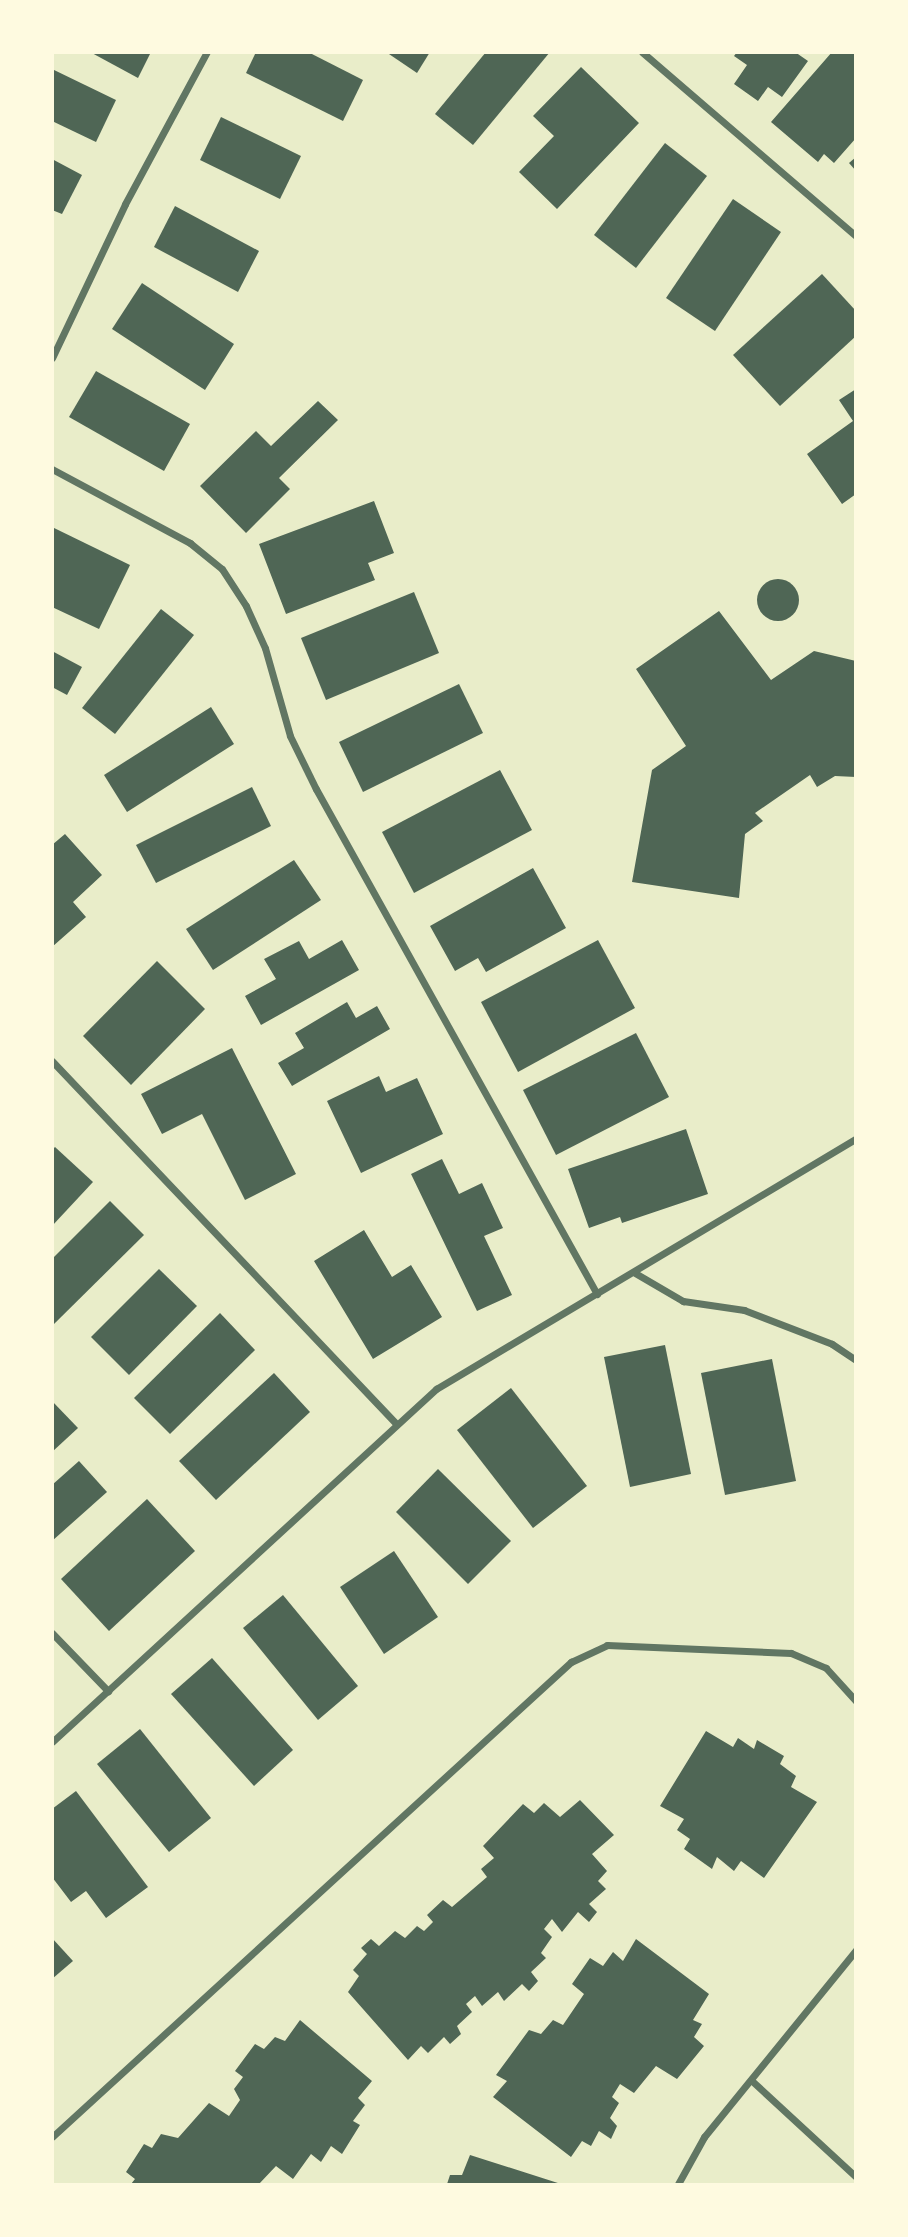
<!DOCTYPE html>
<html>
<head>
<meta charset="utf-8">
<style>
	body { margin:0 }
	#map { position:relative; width:908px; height:2237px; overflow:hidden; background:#e9edc9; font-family:Commissioner,sans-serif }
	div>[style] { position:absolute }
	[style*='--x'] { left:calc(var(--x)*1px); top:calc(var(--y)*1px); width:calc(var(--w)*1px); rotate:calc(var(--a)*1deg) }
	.building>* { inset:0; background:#4f6655 }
	.round { border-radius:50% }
	.minor>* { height:7px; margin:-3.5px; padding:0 3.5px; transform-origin:3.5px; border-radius:3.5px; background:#617663 }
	span { translate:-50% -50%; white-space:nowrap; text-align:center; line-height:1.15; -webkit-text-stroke:5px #fefae0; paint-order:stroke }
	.frame { position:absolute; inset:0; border:54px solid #fefae0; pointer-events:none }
</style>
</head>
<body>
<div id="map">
	<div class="building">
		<div style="clip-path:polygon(90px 52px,151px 52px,138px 78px)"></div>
		<div style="clip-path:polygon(256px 52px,308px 52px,363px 80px,343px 121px,246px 73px)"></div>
		<div style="clip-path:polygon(386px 52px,430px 52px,417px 73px)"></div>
		<div style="clip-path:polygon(486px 52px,550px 52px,473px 145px,435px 114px)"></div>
		<div style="clip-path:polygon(737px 52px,795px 52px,808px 61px,782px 97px,768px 87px,758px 101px,734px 84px,747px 65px,734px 56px)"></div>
		<div style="clip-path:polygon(832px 52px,856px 52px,856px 138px,834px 163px,824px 154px,818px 162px,771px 122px)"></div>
		<div style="clip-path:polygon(581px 67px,639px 123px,557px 209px,519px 172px,554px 136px,533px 116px)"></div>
		<div style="clip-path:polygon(52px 69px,116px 100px,96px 142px,52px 121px)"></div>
		<div style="clip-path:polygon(221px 117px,301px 156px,280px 199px,200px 160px)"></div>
		<div style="clip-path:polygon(665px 143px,707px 176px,636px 268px,594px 235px)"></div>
		<div style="clip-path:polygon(856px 157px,856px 171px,849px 163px)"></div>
		<div style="clip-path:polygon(52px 159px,82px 175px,62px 214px,52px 210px)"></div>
		<div style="clip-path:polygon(733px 199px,781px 232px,715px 331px,666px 298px)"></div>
		<div style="clip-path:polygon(175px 206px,259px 251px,238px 292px,154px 247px)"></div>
		<div style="clip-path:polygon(822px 274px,856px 311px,856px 336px,780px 406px,733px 355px)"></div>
		<div style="clip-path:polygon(142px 283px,234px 344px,205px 390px,112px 329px)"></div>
		<div style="clip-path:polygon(96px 371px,190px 424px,164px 471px,69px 417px)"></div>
		<div style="clip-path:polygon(856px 389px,856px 494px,842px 504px,807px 454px,853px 421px,839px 400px)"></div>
		<div style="clip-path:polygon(318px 401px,338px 420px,279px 478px,290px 489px,246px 533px,200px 486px,256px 431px,271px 446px)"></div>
		<div style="clip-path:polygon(374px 501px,394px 553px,368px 563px,375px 580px,286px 614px,259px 544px)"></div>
		<div style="clip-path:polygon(52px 527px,130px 565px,99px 629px,52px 607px)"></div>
		<div class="round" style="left:757px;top:579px;width:42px;height:42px"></div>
		<div style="clip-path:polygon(414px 592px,439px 653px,326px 700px,301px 638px)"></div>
		<div style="clip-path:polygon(161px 609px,194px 635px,115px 734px,82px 708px)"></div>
		<div style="clip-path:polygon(719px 611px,771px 680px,814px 651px,856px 661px,856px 777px,835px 776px,817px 787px,810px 775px,755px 813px,763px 821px,745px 834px,739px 898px,632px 882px,652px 770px,686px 746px,636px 669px)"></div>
		<div style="clip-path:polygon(52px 651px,82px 667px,67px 695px,52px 687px)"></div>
		<div style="clip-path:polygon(459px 684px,483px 733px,363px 792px,339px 742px)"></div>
		<div style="clip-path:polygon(211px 707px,234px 744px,127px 812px,104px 775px)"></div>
		<div style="clip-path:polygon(500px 770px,532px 830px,414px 893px,382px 832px)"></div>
		<div style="clip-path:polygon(252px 787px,271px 826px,156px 883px,136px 845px)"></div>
		<div style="clip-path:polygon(65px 834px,102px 875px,73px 902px,86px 917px,52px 947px,52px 845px)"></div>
		<div style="clip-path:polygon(294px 860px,321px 900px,213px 970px,186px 929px)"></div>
		<div style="clip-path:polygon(533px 868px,566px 928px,486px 972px,478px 958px,455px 971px,430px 926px)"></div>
		<div style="clip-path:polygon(342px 940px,359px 970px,261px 1025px,245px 996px,276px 979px,264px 959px,299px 941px,309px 959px)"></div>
		<div style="clip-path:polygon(598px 940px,635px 1008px,518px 1072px,481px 1002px)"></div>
		<div style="clip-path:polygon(157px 961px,205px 1009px,131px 1085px,83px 1036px)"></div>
		<div style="clip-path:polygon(347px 1002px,356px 1018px,377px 1006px,390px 1029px,292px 1086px,278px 1063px,304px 1048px,295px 1033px)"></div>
		<div style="clip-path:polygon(636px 1033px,669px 1097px,556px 1155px,523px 1090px)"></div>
		<div style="clip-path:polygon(232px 1048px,296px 1174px,245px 1200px,202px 1114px,162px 1134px,141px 1094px)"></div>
		<div style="clip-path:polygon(379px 1076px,386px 1092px,417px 1078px,443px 1134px,361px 1173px,327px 1101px)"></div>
		<div style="clip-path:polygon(686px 1129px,708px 1194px,622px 1223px,620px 1217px,589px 1228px,568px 1169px)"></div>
		<div style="clip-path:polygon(55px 1147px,93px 1182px,52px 1226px,52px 1150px)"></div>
		<div style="clip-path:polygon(442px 1159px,459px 1194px,482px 1183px,503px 1228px,484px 1236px,512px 1295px,477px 1311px,411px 1174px)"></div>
		<div style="clip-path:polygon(110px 1201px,144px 1235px,52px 1326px,52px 1259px)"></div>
		<div style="clip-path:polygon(364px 1230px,392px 1277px,411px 1265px,442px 1317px,373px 1359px,314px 1261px)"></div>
		<div style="clip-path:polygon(159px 1269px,197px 1306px,129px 1375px,91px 1337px)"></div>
		<div style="clip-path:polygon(220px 1313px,255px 1350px,170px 1434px,134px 1398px)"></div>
		<div style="clip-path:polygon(665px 1345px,691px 1474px,630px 1487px,604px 1357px)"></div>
		<div style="clip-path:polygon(772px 1359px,796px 1481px,725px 1495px,701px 1373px)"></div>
		<div style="clip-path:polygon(274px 1373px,310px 1412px,216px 1500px,179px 1461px)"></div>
		<div style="clip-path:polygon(511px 1388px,587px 1486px,533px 1528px,457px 1430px)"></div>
		<div style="clip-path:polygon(52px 1401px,78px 1428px,52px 1452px)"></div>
		<div style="clip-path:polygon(79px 1461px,107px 1492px,52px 1541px,52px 1485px)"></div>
		<div style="clip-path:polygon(438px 1469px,511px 1541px,468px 1584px,396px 1512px)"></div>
		<div style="clip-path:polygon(147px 1499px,195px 1551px,109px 1631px,61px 1579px)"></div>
		<div style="clip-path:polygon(394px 1551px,438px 1617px,384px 1654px,340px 1587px)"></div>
		<div style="clip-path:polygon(283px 1595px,358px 1686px,318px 1720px,243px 1628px)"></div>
		<div style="clip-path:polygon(212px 1658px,293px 1750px,254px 1786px,171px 1694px)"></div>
		<div style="clip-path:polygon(140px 1729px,211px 1818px,169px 1852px,97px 1764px)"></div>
		<div style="clip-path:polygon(706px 1731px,733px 1747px,738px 1738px,754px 1749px,757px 1740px,784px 1756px,780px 1764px,796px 1776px,791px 1787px,817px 1802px,764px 1878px,741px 1861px,734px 1871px,717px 1857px,712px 1869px,684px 1849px,690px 1839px,677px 1830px,684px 1819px,660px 1806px)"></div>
		<div style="clip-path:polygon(76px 1791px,148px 1887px,106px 1918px,86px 1891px,71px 1902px,52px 1877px,52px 1809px)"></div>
		<div style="clip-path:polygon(580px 1800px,614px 1835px,592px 1854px,607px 1871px,598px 1881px,606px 1889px,589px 1904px,597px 1912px,589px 1922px,578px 1912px,562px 1932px,552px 1919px,544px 1929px,552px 1937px,541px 1953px,546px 1958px,531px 1972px,538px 1981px,529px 1991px,522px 1984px,504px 2001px,498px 1992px,482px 2006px,475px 1996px,466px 2004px,472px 2012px,457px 2026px,461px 2034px,450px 2044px,444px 2037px,428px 2053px,421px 2046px,408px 2060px,348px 1992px,359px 1976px,353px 1970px,367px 1954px,361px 1948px,371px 1939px,379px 1946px,395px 1931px,405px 1938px,417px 1926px,424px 1931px,433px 1922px,427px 1915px,443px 1900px,452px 1907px,487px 1877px,481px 1869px,494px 1858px,483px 1846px,523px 1804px,534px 1813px,544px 1803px,560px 1817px)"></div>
		<div style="clip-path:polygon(52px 1938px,73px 1961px,52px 1979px)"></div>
		<div style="clip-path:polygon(636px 1939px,709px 1994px,693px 2020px,702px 2024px,694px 2037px,704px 2046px,677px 2079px,656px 2066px,634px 2093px,620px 2084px,612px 2097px,619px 2103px,610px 2118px,617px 2126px,611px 2139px,599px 2131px,591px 2146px,582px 2141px,571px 2157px,493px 2097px,507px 2081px,496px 2075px,529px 2030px,541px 2034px,553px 2020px,563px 2025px,584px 1994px,572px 1984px,590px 1958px,603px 1966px,613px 1952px,623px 1961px)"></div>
		<div style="clip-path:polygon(300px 2020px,372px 2081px,358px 2098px,365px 2105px,353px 2121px,360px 2125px,342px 2154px,331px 2146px,321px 2162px,311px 2154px,293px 2179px,276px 2166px,259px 2184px,131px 2184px,135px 2179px,126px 2172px,144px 2144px,152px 2148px,161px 2134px,178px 2138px,209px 2103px,229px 2116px,240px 2100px,234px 2089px,243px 2077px,235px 2071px,255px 2044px,264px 2049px,275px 2037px,285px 2041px)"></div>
		<div style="clip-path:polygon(470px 2155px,561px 2184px,447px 2184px,450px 2175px,462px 2175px)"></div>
	</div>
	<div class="minor">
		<div style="--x:642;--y:52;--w:282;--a:40.7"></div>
		<div style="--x:52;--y:358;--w:170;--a:-64.6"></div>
		<div style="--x:125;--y:204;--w:173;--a:-61.7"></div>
		<div style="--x:52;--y:469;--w:157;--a:28.2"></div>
		<div style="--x:190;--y:543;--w:41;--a:39.1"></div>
		<div style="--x:222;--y:569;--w:44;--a:57"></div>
		<div style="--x:246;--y:606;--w:46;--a:65.7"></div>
		<div style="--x:265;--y:648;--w:91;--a:74.1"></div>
		<div style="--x:290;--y:736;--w:59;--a:63.9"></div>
		<div style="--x:316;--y:789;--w:578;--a:60.91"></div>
		<div style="--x:52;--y:1061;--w:498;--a:46.5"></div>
		<div style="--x:635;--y:1273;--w:56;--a:30.3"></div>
		<div style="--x:683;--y:1301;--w:62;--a:8.4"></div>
		<div style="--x:744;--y:1310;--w:94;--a:21.1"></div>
		<div style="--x:832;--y:1344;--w:29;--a:34"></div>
		<div style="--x:52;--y:1633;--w:81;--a:46"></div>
		<div style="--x:52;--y:1742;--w:522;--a:-42.59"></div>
		<div style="--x:436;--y:1389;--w:489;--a:-30.8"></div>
		<div style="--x:751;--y:2080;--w:143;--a:42.7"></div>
		<div style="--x:52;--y:2137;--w:704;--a:-42.47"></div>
		<div style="--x:571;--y:1662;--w:40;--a:-25"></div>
		<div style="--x:607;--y:1645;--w:184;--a:2.5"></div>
		<div style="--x:791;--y:1653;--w:38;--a:23"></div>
		<div style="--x:826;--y:1668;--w:45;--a:47.7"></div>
		<div style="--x:678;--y:2184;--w:54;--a:-61"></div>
		<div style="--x:704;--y:2137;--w:241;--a:-50.9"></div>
	</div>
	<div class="frame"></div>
</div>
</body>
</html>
